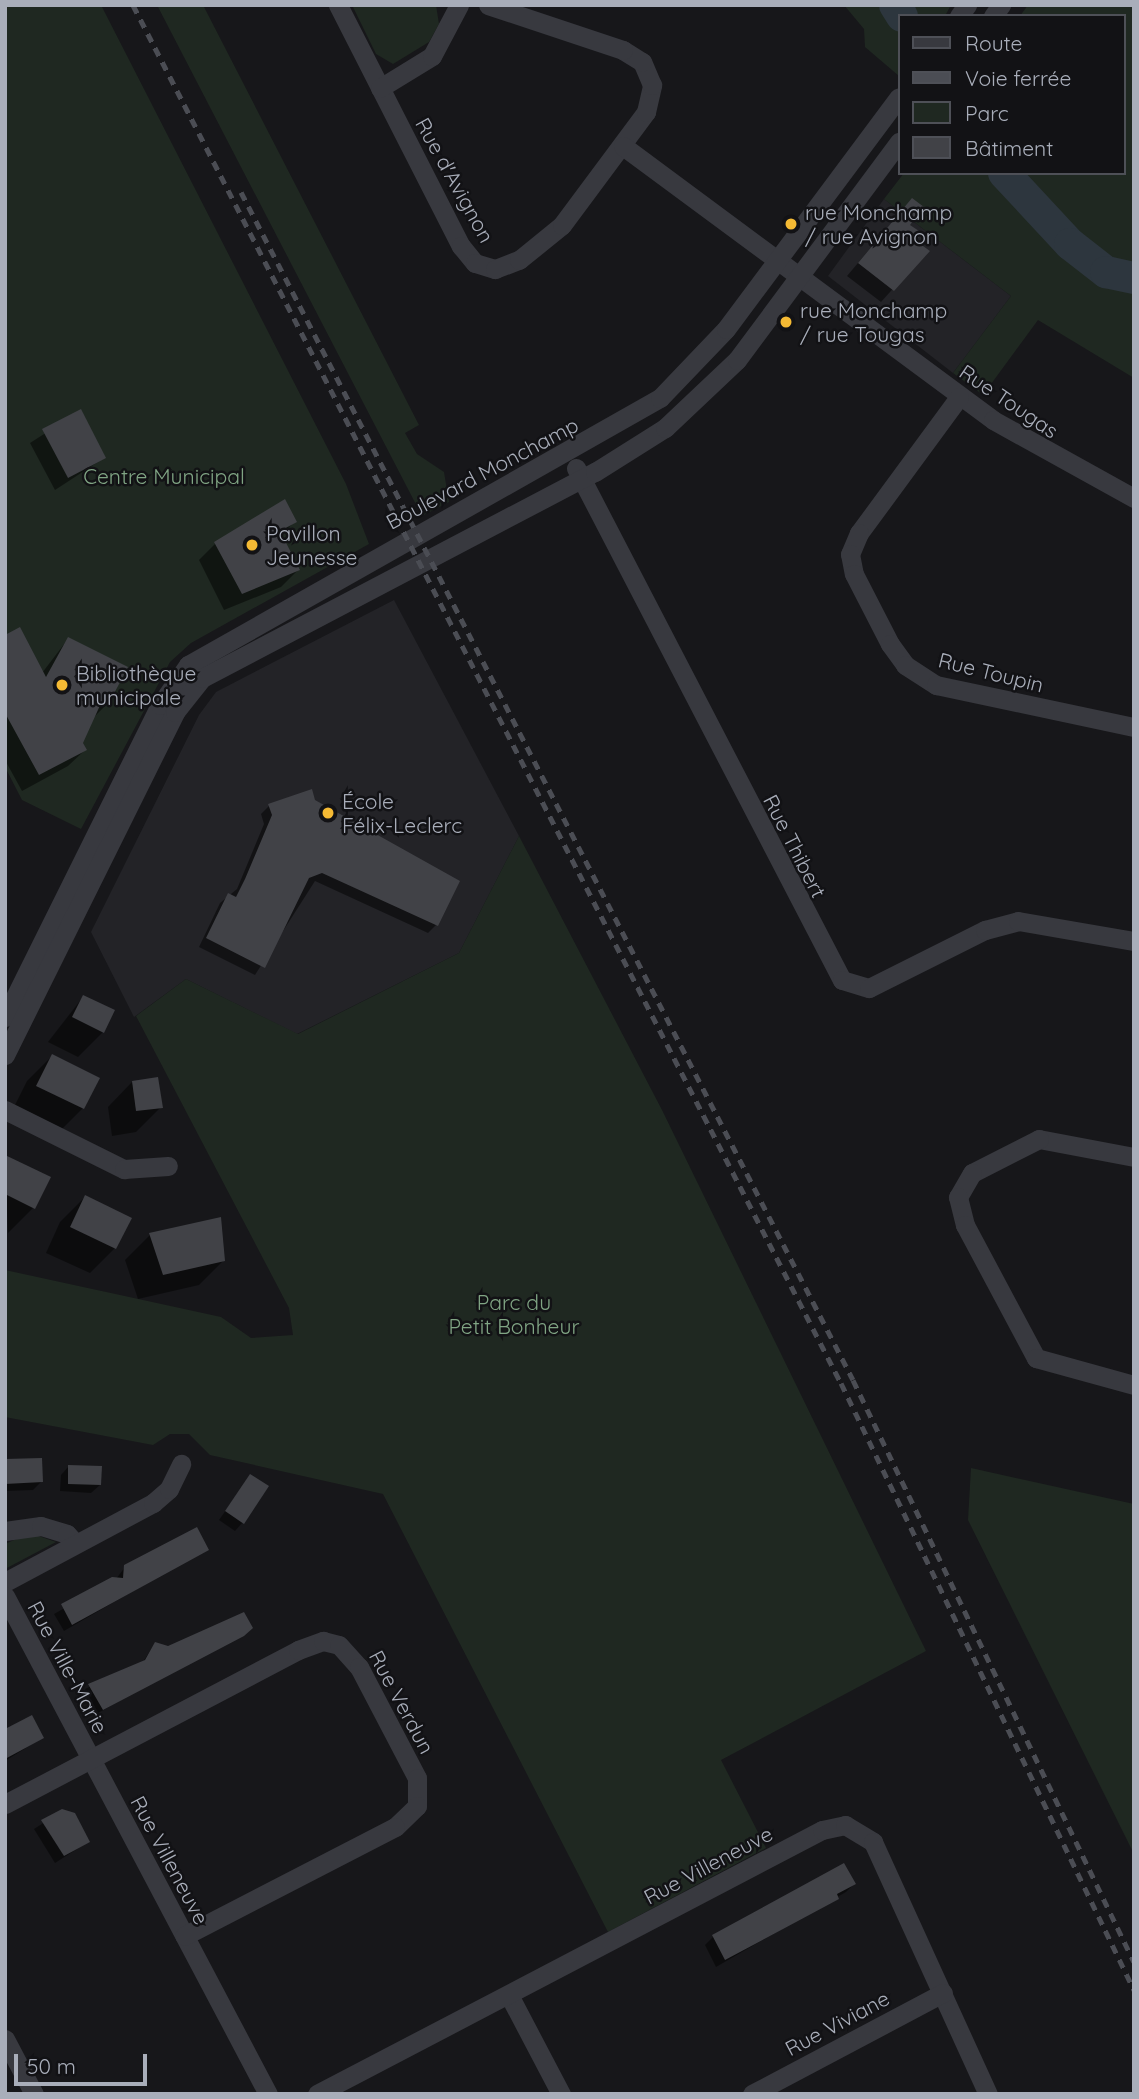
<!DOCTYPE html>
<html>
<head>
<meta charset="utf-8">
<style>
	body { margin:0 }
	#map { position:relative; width:1139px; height:2099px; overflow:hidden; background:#17171a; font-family:Quicksand,sans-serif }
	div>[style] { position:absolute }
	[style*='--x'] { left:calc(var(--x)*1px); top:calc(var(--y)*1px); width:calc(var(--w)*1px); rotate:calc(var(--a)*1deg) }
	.built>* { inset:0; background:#232327 }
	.green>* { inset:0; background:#1f2821 }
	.shadow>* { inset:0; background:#0007 }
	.river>* { height:32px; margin:-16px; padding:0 16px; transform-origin:16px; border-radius:16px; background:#2d363e }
	.building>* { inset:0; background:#414247 }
	.minor>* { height:19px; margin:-9.5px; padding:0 9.5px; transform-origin:9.5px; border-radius:9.5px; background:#38393f }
	.rail>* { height:5px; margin-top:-2.5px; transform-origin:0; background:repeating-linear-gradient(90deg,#4b4d54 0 9px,transparent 0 16px) }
	.dots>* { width:19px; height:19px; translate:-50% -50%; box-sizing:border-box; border:4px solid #121215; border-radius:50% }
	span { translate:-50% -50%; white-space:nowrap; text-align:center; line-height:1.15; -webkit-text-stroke:5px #121215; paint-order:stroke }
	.street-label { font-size:21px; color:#a9aeba }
	.poi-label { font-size:21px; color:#a9aeba }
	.left { translate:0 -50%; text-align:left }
	.park-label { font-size:21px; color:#80a584 }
	.frame { position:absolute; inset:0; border:7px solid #a9aeba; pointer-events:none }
	.legend { position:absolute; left:898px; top:14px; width:228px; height:161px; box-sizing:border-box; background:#121215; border:2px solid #4e5057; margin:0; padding:9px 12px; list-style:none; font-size:21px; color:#a9aeba }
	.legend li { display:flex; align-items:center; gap:14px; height:35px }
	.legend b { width:35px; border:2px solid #4e5057 }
	.scale { position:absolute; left:14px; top:2054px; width:133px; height:32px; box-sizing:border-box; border:4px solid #a9aeba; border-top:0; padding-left:9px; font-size:21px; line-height:24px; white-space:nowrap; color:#a9aeba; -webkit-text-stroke:5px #121215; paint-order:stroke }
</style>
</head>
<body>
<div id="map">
	<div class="built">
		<div style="clip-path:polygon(884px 199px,1011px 296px,953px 373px,828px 276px)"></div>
		<div style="clip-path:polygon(394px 600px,519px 836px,459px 953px,297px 1034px,186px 979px,134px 1017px,91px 932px,199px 715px,216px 692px)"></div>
	</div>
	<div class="green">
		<div style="clip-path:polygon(5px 5px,101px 5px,346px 484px,369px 544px,191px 643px,170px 662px,81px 829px,22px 800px,5px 767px)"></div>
		<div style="clip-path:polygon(157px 5px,203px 5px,419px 425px,405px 433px,417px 454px,444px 472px,449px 502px,422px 516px)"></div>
		<div style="clip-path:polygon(436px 5px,439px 24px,429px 42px,393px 64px,376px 54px,353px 7px)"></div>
		<div style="clip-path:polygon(844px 5px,945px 6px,951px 5px,945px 16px,899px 16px,899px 76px,865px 47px,864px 29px)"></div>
		<div style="clip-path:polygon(1028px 5px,1134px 5px,1134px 378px,1038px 320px,983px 395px,953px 373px,1011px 296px,884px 199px,904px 173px,1123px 173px,1123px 16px,1020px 16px)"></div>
		<div style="clip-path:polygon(519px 836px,662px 1110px,926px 1651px,721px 1760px,766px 1848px,608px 1932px,383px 1494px,210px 1455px,189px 1434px,170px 1434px,153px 1445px,5px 1417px,5px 1270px,221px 1317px,251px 1338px,293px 1335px,289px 1308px,136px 1016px,186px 979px,298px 1034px,459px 953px)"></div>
		<div style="clip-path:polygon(971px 1468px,1134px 1504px,1134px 1854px,968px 1520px)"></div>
		<div style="clip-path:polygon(30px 1533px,56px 1542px,5px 1569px,5px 1544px)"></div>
	</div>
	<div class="shadow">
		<div style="clip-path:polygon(900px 213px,914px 241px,927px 251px,881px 302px,847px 276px)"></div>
		<div style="clip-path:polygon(80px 411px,104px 458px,55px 490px,30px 443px)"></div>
		<div style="clip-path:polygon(295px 521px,280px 536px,298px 570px,281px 587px,224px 610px,199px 560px,216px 543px)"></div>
		<div style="clip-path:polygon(5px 637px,42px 673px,68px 639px,107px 704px,92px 719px,81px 743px,85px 750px,68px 766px,22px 791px,5px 760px)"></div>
		<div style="clip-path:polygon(314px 801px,436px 925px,428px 933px,315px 881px,255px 975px,199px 947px,220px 903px,237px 889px,264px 824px,261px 814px,269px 806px)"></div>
		<div style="clip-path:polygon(83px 997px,103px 1032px,78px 1057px,48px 1042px)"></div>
		<div style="clip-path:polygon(52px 1056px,83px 1108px,58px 1133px,12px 1111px,27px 1081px)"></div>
		<div style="clip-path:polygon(132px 1082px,161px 1107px,136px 1132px,112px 1136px,108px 1107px)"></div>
		<div style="clip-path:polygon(5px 1157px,48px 1178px,33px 1208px,8px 1233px)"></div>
		<div style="clip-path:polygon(85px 1197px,115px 1248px,90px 1273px,46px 1253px,60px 1222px)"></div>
		<div style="clip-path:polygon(150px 1235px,224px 1260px,199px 1285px,138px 1299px,125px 1260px)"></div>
		<div style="clip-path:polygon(5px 1461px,41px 1482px,33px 1490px,5px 1491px)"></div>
		<div style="clip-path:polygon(69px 1466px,100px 1485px,91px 1493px,60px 1491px,61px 1475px)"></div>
		<div style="clip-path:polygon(250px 1476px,243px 1522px,235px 1531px,219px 1520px)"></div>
		<div style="clip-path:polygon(206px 1549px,64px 1631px,54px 1614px,116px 1579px,125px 1567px)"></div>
		<div style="clip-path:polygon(250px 1628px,98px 1713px,85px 1689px,143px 1662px,155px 1643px,169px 1648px)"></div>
		<div style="clip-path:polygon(5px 1729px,42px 1738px,5px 1761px)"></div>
		<div style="clip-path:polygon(62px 1811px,88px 1842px,55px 1863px,34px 1829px)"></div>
		<div style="clip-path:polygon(844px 1865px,854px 1884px,846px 1892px,716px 1967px,705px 1945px,713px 1937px)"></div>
	</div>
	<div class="river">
		<div style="--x:895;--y:5;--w:13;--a:58"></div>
		<div style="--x:1004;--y:173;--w:97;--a:47.1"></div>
		<div style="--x:1070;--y:244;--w:46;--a:37.9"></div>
		<div style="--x:1106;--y:272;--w:29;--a:12"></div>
	</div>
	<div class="building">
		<div style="clip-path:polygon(912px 198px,924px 207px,910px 225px,922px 233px,916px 241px,930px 251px,894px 291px,858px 263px)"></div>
		<div style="clip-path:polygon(81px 409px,106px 458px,68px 478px,42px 429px)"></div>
		<div style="clip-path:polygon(285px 499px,297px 522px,280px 531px,300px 570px,242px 594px,214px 542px)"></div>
		<div style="clip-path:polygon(20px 627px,46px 677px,68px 637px,128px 667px,108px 705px,102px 701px,83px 743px,87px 750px,39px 775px,5px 713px,5px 635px)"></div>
		<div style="clip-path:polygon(312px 789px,315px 800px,460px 881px,438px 926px,322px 873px,309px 878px,265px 968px,206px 938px,228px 893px,236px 897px,245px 879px,272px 815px,268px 804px)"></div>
		<div style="clip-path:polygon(83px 995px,115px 1010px,104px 1033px,72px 1017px)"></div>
		<div style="clip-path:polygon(52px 1054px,100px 1078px,84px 1109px,36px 1086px)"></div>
		<div style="clip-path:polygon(158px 1077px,163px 1108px,136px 1111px,132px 1081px)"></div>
		<div style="clip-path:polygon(5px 1155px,51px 1177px,35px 1209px,5px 1194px)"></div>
		<div style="clip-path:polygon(85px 1195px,132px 1218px,116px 1249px,70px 1227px)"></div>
		<div style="clip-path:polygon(221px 1217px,225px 1261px,163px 1275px,149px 1233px)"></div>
		<div style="clip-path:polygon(42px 1458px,43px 1482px,5px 1484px,5px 1459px)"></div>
		<div style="clip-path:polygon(68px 1465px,102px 1466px,101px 1485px,68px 1484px)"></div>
		<div style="clip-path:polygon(250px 1474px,269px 1486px,244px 1524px,225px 1511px)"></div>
		<div style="clip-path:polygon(197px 1527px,209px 1550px,72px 1625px,61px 1604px,112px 1577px,123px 1578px,124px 1565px)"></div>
		<div style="clip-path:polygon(244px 1612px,253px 1628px,244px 1636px,103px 1710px,88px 1684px,145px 1660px,155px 1642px,168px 1646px)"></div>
		<div style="clip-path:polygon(32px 1715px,44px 1738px,5px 1759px,5px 1729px)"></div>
		<div style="clip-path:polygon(62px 1809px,75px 1813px,90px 1842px,64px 1856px,41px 1820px)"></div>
		<div style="clip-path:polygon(844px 1863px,856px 1884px,837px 1894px,839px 1899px,725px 1960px,712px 1935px)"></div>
	</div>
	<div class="minor">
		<div style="--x:338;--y:5;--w:271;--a:63"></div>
		<div style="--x:461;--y:246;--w:22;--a:51"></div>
		<div style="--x:475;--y:263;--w:21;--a:17"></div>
		<div style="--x:495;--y:269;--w:26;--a:-21"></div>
		<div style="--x:519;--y:260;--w:55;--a:-39.1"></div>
		<div style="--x:562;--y:225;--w:141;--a:-53.4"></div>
		<div style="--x:646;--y:112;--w:28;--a:-77"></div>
		<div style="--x:652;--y:85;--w:25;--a:-113"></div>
		<div style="--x:642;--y:62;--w:22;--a:-148"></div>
		<div style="--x:623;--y:50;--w:142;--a:-161.6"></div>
		<div style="--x:959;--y:16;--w:14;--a:-54"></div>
		<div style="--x:993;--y:16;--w:14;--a:-54"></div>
		<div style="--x:380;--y:88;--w:61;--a:-31.6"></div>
		<div style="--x:432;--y:56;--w:58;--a:-62.1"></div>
		<div style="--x:623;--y:146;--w:460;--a:36.5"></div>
		<div style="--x:993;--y:420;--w:161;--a:29"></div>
		<div style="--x:959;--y:397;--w:169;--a:126.3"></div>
		<div style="--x:859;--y:533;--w:23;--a:113"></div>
		<div style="--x:850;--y:554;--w:20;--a:79"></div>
		<div style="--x:854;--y:574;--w:79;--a:62.8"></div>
		<div style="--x:890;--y:644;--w:26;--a:54"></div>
		<div style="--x:905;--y:665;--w:37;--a:33"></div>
		<div style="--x:936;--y:685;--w:202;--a:12"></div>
		<div style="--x:576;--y:468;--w:577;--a:62.55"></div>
		<div style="--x:842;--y:980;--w:28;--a:17"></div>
		<div style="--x:869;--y:988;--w:130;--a:-26.6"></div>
		<div style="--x:985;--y:930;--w:34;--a:-15"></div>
		<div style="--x:1018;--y:921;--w:118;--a:9.8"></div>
		<div style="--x:5;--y:1017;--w:348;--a:-63.6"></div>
		<div style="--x:160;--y:705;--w:49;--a:-55"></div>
		<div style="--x:188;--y:665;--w:542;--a:-29.5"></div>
		<div style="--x:660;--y:398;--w:95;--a:-46.3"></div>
		<div style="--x:726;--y:329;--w:289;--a:-53.3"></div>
		<div style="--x:5;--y:1055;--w:383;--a:-63.6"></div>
		<div style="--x:175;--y:712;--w:43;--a:-51.5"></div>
		<div style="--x:202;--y:678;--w:444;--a:-27.7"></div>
		<div style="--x:595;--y:472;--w:83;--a:-32.2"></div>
		<div style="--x:665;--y:428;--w:99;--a:-43.4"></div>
		<div style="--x:737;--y:360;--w:272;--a:-53.4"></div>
		<div style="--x:5;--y:1110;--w:133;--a:26.4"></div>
		<div style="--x:124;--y:1169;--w:44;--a:-3.9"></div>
		<div style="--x:1134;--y:1157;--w:97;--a:-169.3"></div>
		<div style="--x:1039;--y:1139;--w:75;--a:153.1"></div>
		<div style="--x:972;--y:1173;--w:28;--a:120"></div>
		<div style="--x:958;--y:1197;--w:29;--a:76"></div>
		<div style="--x:965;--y:1225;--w:151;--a:61.9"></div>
		<div style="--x:1036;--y:1358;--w:102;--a:15.4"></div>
		<div style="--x:5;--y:1531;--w:36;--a:-8"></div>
		<div style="--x:41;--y:1526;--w:27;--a:17"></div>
		<div style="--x:67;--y:1534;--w:13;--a:48"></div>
		<div style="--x:5;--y:1582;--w:168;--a:-28.1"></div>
		<div style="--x:153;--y:1503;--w:21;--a:-41"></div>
		<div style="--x:169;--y:1489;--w:28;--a:-64"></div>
		<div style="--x:5;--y:1596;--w:563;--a:62.16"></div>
		<div style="--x:5;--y:1804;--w:331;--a:-27.7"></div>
		<div style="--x:298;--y:1650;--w:27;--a:-20"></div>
		<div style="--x:323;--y:1641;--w:16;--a:14"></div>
		<div style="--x:339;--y:1645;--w:30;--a:48"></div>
		<div style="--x:359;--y:1667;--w:125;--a:62.4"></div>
		<div style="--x:417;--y:1778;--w:28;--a:90"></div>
		<div style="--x:417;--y:1806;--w:30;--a:136"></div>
		<div style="--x:395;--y:1827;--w:237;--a:152.7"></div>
		<div style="--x:509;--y:1995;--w:112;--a:62.3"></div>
		<div style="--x:5;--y:2039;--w:62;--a:62.2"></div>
		<div style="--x:317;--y:2094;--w:570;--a:-27.6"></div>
		<div style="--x:822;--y:1830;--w:24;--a:-12"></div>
		<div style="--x:845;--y:1825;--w:33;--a:31"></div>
		<div style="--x:873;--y:1842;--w:277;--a:65.5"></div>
		<div style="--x:752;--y:2094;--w:216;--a:-27.9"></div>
	</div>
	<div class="rail">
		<div style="--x:133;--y:5;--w:1549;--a:62.81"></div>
		<div style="--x:841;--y:1383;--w:674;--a:64.23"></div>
		<div style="--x:241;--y:192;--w:1336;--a:62.74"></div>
		<div style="--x:853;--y:1380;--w:646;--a:64.23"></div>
	</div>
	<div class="dots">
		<div style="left:791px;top:224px;background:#f5ba34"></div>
		<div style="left:786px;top:322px;background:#f5ba34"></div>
		<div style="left:252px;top:545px;background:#f5ba34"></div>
		<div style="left:62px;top:685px;background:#f5ba34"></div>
		<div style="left:328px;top:813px;background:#f5ba34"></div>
	</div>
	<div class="street-label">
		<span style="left:455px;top:180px;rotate:61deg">Rue d'Avignon</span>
		<span style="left:1009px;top:401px;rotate:34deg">Rue Tougas</span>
		<span style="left:482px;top:473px;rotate:-28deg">Boulevard Monchamp</span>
		<span style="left:991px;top:672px;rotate:14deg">Rue Toupin</span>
		<span style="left:795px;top:846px;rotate:63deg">Rue Thibert</span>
		<span style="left:68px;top:1667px;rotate:62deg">Rue Ville-Marie</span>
		<span style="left:402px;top:1702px;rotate:62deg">Rue Verdun</span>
		<span style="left:170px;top:1860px;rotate:62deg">Rue Villeneuve</span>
		<span style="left:708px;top:1865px;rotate:-28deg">Rue Villeneuve</span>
		<span style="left:837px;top:2023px;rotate:-28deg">Rue Viviane</span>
	</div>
	<div class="poi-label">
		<span class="left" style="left:805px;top:224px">rue Monchamp<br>/ rue Avignon</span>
		<span class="left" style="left:800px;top:322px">rue Monchamp<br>/ rue Tougas</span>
		<span class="left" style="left:266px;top:545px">Pavillon<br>Jeunesse</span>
		<span class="left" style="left:76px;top:685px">Bibliothèque<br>municipale</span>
		<span class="left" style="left:342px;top:813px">École<br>Félix-Leclerc</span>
	</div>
	<div class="park-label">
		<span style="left:164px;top:476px">Centre Municipal</span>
		<span style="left:514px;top:1314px">Parc du<br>Petit Bonheur</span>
	</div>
	<div class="frame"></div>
	<ul class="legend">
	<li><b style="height:9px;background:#38393f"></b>Route</li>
	<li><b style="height:9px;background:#4b4d54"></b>Voie ferrée</li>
	<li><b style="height:19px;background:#1f2821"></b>Parc</li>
	<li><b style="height:19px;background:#414247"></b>Bâtiment</li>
	</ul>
	<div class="scale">50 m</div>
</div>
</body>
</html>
